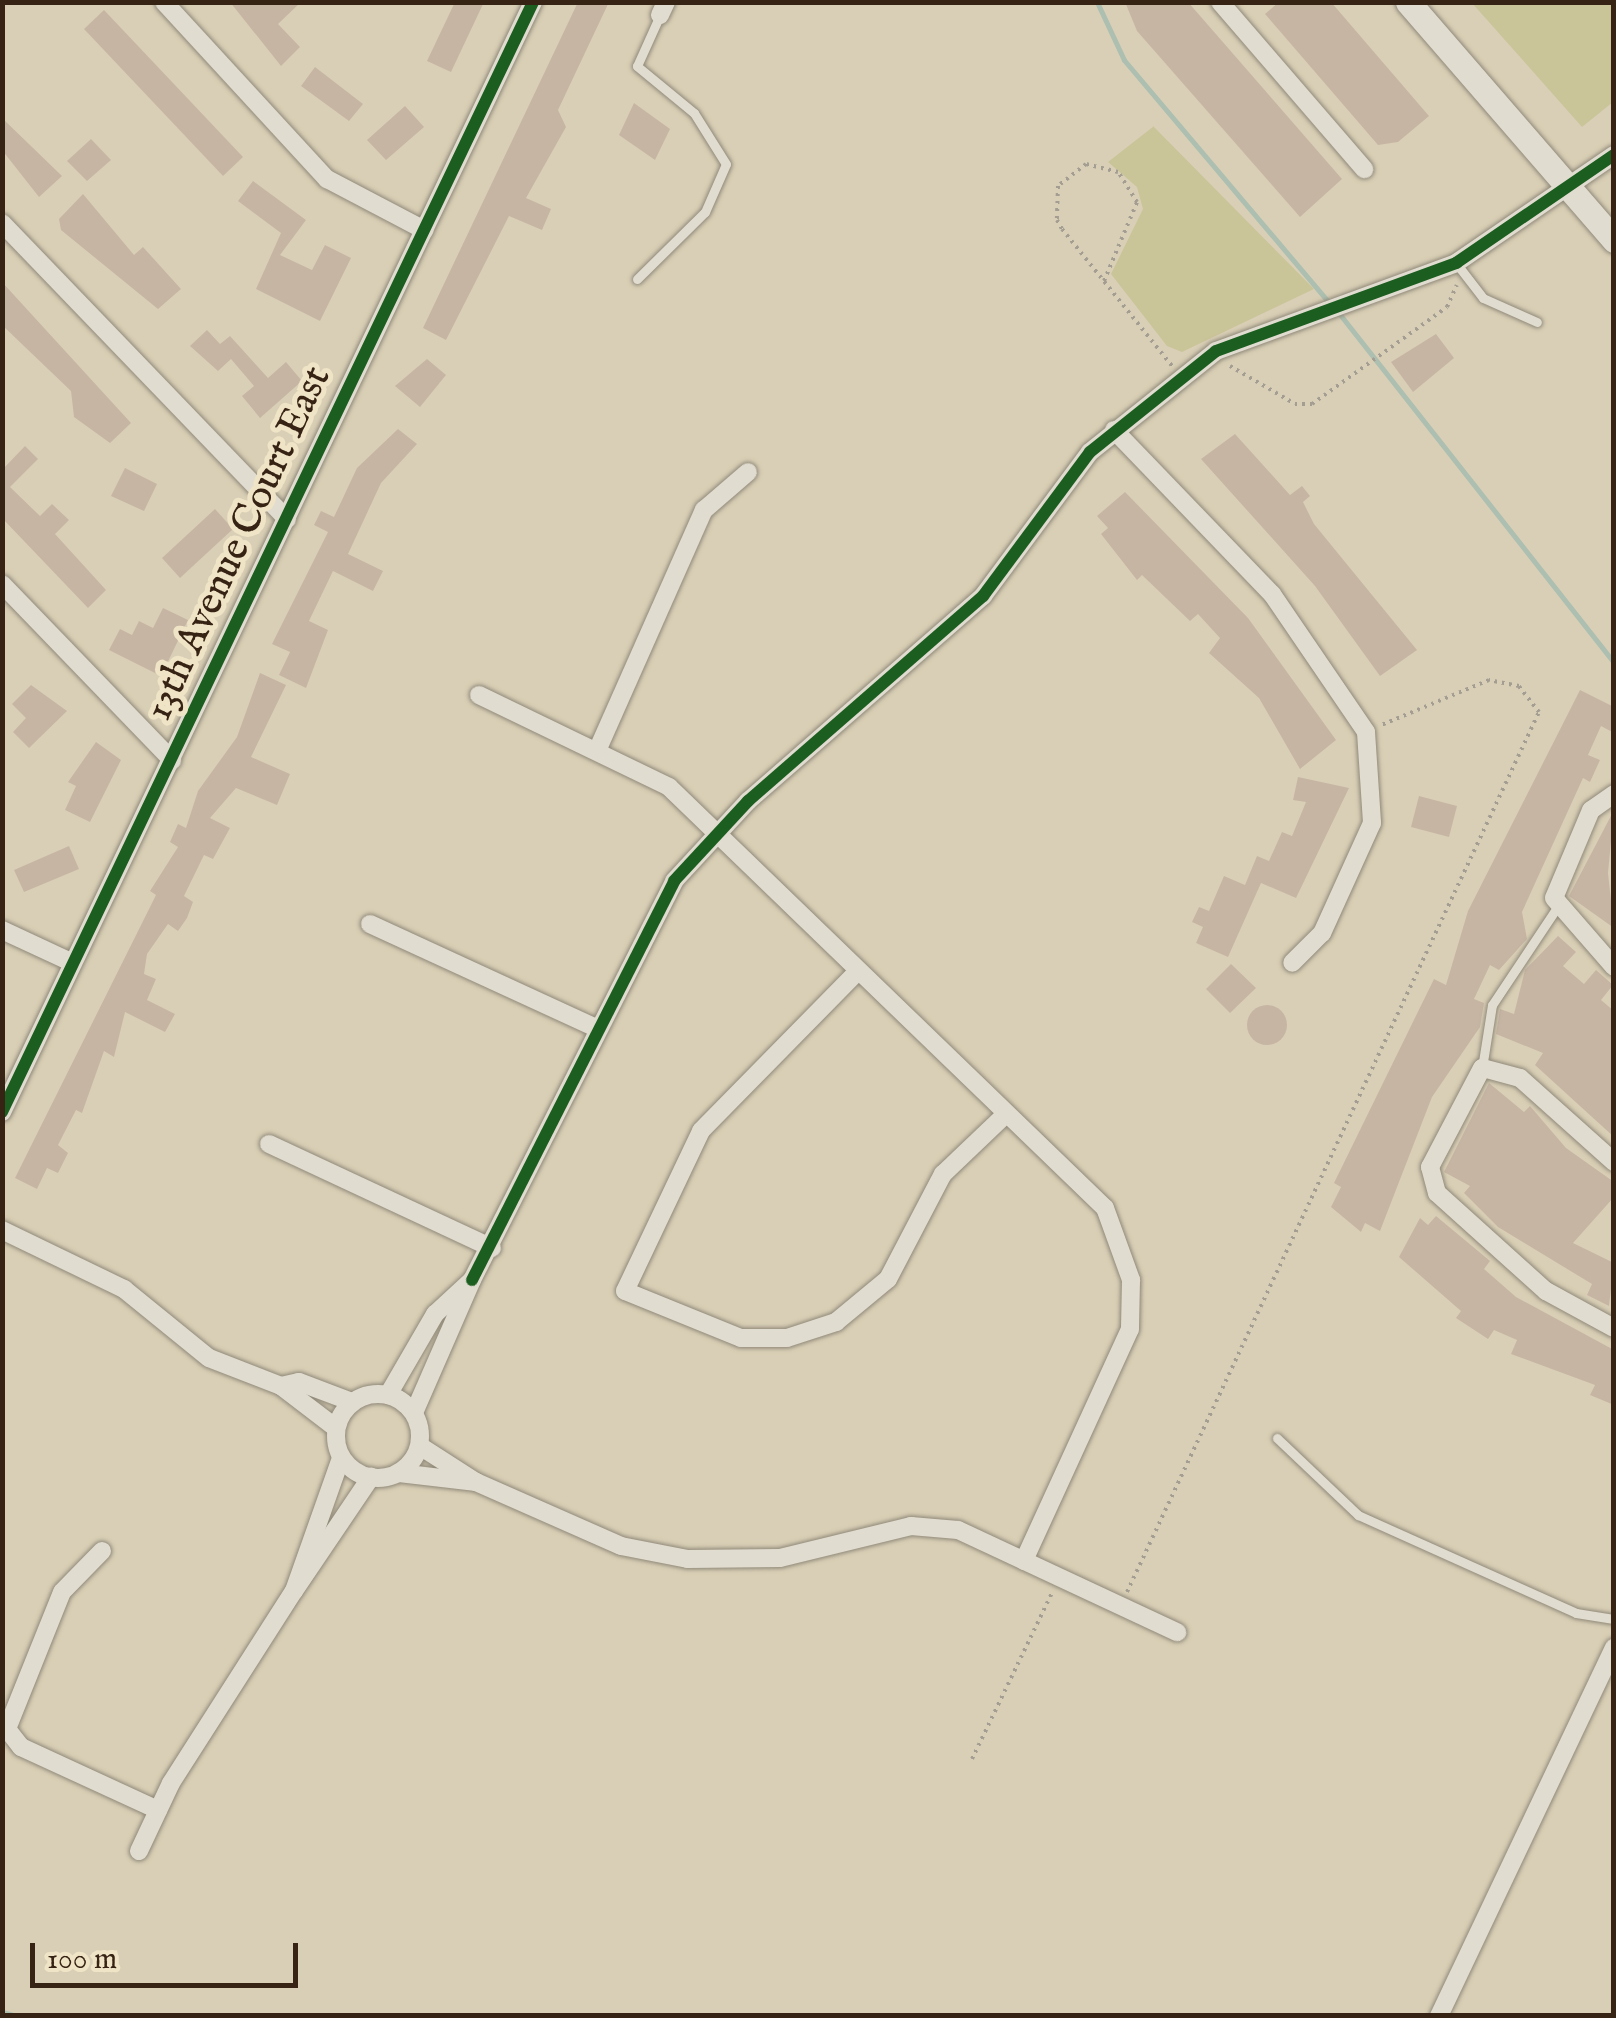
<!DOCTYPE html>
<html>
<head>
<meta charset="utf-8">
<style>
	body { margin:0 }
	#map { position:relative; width:1616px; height:2018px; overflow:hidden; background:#d9cfb6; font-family:"IM FELL English",serif }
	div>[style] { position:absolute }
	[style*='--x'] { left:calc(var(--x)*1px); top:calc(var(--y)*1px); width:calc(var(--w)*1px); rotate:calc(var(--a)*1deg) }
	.green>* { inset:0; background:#cac499 }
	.stream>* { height:5px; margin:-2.5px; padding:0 2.5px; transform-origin:2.5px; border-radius:2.5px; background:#acbfb0 }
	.building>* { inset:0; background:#c7b5a4 }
	.round { border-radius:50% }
	.path>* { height:4px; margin-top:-2px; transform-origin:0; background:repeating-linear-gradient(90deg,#a39d92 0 2.5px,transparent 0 7.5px) }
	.roads { filter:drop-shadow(0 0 2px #908979) drop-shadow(0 0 2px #908979) }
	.service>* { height:9px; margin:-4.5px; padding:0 4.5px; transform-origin:4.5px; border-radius:4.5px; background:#e1dcd0 }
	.minor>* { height:18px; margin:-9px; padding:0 9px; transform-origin:9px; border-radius:9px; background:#e1dcd0 }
	.minor>.ring { margin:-9px; padding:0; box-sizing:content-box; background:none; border:18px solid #e1dcd0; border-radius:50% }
	.secondary>* { height:25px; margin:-12.5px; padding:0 12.5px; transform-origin:12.5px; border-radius:12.5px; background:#e1dcd0 }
	.cycleway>* { height:12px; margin:-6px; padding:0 6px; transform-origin:6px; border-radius:6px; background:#1b5e20 }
	span { translate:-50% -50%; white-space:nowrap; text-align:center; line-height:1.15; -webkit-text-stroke:10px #f0e4c6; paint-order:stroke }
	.street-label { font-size:40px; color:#372314 }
	.frame { position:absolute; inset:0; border:5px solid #372314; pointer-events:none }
	.scale { position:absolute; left:30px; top:1943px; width:268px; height:45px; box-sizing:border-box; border:5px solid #372314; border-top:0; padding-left:12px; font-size:30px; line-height:35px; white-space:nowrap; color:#372314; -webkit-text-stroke:8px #f0e4c6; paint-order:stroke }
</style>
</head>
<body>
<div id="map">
	<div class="green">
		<div style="clip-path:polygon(1472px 3px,1613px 3px,1613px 102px,1582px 127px)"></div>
		<div style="clip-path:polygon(1154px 126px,1154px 127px,1314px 289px,1182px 352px,1167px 346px,1111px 274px,1143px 209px,1137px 187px,1108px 162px)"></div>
	</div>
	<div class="stream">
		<div style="--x:1097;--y:2;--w:64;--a:65"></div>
		<div style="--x:1124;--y:60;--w:319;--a:49.8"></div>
		<div style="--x:1338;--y:312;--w:447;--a:51.8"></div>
		<div style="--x:2;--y:2012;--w:16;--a:15"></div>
	</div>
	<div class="building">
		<div style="clip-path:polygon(230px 2px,301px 2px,278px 24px,300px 47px,281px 66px)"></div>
		<div style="clip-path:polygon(455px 2px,484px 2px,451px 72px,427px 61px)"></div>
		<div style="clip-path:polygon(578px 2px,609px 2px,558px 110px,566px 127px,526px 198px,551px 209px,542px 230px,509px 216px,446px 340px,423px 328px)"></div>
		<div style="clip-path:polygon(1125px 2px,1188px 2px,1342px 179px,1300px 217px,1137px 31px)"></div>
		<div style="clip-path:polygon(1279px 2px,1331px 2px,1429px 116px,1398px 142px,1378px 145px,1265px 14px)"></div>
		<div style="clip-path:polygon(104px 10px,243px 157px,223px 176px,84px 29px)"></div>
		<div style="clip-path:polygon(315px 67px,363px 104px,349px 121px,301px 86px)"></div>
		<div style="clip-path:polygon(634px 103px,670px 129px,655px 160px,619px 135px)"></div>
		<div style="clip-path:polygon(405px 106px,424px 127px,386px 160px,367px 140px)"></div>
		<div style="clip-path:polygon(2px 118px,62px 176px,39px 197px,2px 150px)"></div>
		<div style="clip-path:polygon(91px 139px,111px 160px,87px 181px,67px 161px)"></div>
		<div style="clip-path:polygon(253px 181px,306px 220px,280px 255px,312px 270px,325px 245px,351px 258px,320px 321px,256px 289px,281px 233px,238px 201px)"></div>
		<div style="clip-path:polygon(83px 194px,134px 255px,143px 247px,181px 289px,158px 309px,61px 230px,59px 219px)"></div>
		<div style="clip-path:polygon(2px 282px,131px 423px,110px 443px,74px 417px,71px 391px,2px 325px)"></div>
		<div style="clip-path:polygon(207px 330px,220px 344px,230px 336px,268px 378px,286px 362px,302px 381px,260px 418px,242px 396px,254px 386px,231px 359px,218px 371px,190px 346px)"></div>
		<div style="clip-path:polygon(1436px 334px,1454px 358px,1413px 392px,1391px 362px)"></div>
		<div style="clip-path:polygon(427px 359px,446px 375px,420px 407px,395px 386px)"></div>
		<div style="clip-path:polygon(398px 429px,417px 444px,381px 483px,348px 554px,383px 571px,373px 591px,333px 571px,309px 621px,328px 630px,306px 688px,279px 675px,290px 652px,272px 644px,328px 532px,314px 525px,321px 511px,334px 517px,357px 468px)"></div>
		<div style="clip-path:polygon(1235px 434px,1290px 495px,1302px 486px,1310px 496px,1303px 502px,1314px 524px,1417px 650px,1380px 676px,1315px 586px,1201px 459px)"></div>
		<div style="clip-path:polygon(25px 446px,38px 459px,10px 487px,40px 516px,52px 504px,69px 520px,55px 534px,106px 590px,88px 608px,2px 518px,2px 470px)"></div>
		<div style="clip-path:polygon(125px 468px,157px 484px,144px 511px,111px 496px)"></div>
		<div style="clip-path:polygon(1125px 492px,1248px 618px,1336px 740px,1300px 769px,1259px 698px,1209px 653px,1220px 638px,1198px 614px,1190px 621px,1142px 575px,1137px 580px,1101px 534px,1108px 528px,1097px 516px)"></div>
		<div style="clip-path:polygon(215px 509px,233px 529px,180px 578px,162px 558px)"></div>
		<div style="clip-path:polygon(163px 608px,188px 620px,161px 676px,109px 650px,120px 629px,132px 635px,139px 621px,153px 628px)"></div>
		<div style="clip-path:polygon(260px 673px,286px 685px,251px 757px,290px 774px,277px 805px,236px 788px,210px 818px,230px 828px,213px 859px,204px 855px,184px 896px,193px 902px,187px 918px,178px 931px,168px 924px,147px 954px,144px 974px,156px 979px,147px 1000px,175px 1014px,165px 1032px,125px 1012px,114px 1057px,104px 1051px,82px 1113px,76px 1110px,58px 1145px,68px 1153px,58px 1173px,47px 1168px,37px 1189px,15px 1178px,156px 895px,150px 891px,178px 847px,170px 842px,178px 824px,186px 828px,198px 791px,237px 737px)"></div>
		<div style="clip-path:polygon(31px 685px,67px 711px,29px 748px,13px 732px,26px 718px,12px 704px)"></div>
		<div style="clip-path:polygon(1580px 690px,1614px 707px,1614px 733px,1601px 726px,1588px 755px,1600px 760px,1590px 782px,1583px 778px,1522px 912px,1527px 939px,1499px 970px,1490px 965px,1474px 999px,1484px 1003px,1480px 1027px,1432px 1097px,1380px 1231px,1365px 1223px,1361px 1232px,1331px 1207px,1341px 1187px,1334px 1183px,1434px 979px,1446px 985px,1468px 911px)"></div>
		<div style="clip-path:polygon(96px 742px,121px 760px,90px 822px,65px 810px,76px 786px,68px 782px)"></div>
		<div style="clip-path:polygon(1298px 777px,1349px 788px,1296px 898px,1261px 883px,1228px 957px,1196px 943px,1203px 927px,1192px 922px,1199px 907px,1209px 911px,1224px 876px,1245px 885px,1257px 856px,1269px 861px,1282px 832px,1292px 836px,1306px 802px,1293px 800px)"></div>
		<div style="clip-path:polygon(1419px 796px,1457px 806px,1449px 837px,1411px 827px)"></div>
		<div style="clip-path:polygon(1614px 810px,1608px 873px,1614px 928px,1569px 896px)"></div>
		<div style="clip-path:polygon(69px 846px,79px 869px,24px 892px,14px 870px)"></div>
		<div style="clip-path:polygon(1558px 936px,1576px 952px,1563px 966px,1584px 984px,1596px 970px,1613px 985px,1601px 1000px,1614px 1011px,1614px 1137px,1535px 1065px,1543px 1053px,1496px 1034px,1500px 1009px,1514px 1014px,1525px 970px)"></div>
		<div style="clip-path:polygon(1231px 964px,1256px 988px,1230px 1013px,1206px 989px)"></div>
		<div class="round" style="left:1247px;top:1005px;width:40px;height:40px"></div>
		<div style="clip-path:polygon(1489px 1083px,1524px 1112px,1530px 1106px,1566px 1148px,1614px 1182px,1614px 1197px,1573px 1243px,1614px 1263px,1609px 1306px,1587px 1295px,1592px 1284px,1498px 1227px,1464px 1193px,1470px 1186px,1444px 1172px)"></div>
		<div style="clip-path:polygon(1436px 1216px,1490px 1261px,1484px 1269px,1516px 1297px,1614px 1350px,1614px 1405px,1590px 1395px,1595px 1385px,1511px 1354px,1517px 1340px,1494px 1330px,1488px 1339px,1456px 1318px,1461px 1311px,1399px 1257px,1420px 1218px,1428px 1225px)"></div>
	</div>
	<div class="path">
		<div style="--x:1104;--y:281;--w:86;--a:-67.3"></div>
		<div style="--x:1137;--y:202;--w:36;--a:-122"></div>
		<div style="--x:1118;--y:172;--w:33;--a:-166"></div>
		<div style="--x:1086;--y:164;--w:36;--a:142"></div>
		<div style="--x:1058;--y:186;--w:34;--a:92"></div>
		<div style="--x:1057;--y:220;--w:10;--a:61"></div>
		<div style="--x:1062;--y:229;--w:176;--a:51.2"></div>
		<div style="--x:1230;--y:366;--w:75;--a:30.3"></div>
		<div style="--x:1295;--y:404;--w:17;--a:0"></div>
		<div style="--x:1312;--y:404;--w:166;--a:-35.7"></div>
		<div style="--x:1447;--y:307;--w:24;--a:-66"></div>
		<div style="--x:1127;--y:1592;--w:972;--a:-64.91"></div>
		<div style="--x:1539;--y:712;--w:33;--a:-128"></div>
		<div style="--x:1519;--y:686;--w:31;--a:-169"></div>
		<div style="--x:1489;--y:680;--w:119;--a:157.3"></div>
		<div style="--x:972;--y:1759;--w:187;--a:-64.3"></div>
	</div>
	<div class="roads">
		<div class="service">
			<div style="--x:1456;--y:263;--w:44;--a:52.4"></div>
			<div style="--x:1483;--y:298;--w:59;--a:24"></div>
			<div style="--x:637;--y:279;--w:95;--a:-44.6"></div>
			<div style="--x:705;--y:212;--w:52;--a:-66.4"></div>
			<div style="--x:726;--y:164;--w:60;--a:-122.1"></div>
			<div style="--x:694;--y:113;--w:74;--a:-140.5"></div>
			<div style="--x:637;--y:66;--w:56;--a:-65.7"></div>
			<div style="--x:1482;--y:1068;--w:64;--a:-81"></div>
			<div style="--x:1492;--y:1005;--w:115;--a:-56.3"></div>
			<div style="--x:1277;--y:1438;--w:112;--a:43.5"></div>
			<div style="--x:1358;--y:1515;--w:239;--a:24.2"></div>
			<div style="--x:1576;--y:1613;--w:38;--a:9"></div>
		</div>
		<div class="minor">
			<div style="--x:164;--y:2;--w:241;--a:47.4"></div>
			<div style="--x:327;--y:179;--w:110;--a:27.7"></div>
			<div style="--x:1220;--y:2;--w:221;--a:49.2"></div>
			<div style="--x:660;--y:15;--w:14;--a:-65"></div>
			<div style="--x:2;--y:223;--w:411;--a:46.1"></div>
			<div style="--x:1114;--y:430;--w:228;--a:46.1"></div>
			<div style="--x:1272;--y:594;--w:167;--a:55.7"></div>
			<div style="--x:1366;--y:732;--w:91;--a:86.2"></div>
			<div style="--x:1372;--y:823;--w:121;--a:114.4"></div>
			<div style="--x:1322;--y:933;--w:42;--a:135"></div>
			<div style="--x:2;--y:584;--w:245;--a:46"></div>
			<div style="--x:479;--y:695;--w:211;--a:25.8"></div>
			<div style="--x:669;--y:787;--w:606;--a:44"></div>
			<div style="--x:1105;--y:1208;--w:77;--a:70.1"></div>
			<div style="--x:1131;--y:1280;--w:49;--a:91.2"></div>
			<div style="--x:1130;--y:1329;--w:255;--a:114.6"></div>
			<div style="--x:597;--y:751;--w:264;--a:-66.1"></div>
			<div style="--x:704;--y:510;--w:58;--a:-40.8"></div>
			<div style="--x:1614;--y:794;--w:28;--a:145"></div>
			<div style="--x:1591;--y:810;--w:95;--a:112.8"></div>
			<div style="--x:1554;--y:898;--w:91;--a:49"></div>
			<div style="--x:370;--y:924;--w:251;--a:24.7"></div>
			<div style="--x:2;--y:930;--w:78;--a:24.9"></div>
			<div style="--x:858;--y:971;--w:224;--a:134.5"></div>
			<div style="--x:701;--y:1131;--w:177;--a:115.4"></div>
			<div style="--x:625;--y:1291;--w:125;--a:22.1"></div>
			<div style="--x:741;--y:1338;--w:46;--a:0"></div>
			<div style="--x:787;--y:1338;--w:52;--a:-18.1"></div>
			<div style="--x:836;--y:1322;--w:67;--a:-39.6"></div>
			<div style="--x:888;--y:1279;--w:119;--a:-62.4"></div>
			<div style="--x:943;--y:1174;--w:87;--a:-43.6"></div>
			<div style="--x:2;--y:1112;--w:1230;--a:-64.43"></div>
			<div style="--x:269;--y:1144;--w:246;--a:25"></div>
			<div style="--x:1614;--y:1162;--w:126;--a:-138.2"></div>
			<div style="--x:1520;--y:1078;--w:39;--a:-165"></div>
			<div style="--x:1482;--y:1068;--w:112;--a:117.7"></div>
			<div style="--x:1430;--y:1167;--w:27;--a:75"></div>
			<div style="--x:1437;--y:1193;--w:147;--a:42"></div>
			<div style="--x:1546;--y:1291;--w:77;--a:28.6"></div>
			<div style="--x:2;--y:1230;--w:136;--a:25.8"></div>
			<div style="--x:124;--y:1289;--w:109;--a:39.1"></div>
			<div style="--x:209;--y:1358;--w:77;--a:21.3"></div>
			<div style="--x:472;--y:1280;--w:447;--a:-63.1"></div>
			<div style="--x:674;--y:881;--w:109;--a:-47.2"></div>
			<div style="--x:748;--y:801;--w:312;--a:-41.1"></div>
			<div style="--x:983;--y:596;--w:179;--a:-53.4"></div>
			<div style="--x:1090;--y:452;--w:161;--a:-38.7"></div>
			<div style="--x:1216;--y:351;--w:256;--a:-20.1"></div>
			<div style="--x:1456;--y:263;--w:191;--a:-34.4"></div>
			<div class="ring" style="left:336px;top:1394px;width:66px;height:66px"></div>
			<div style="--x:388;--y:1395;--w:94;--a:-59.9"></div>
			<div style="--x:435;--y:1314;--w:50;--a:-42.6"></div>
			<div style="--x:472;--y:1280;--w:145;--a:113.6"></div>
			<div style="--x:336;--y:1428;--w:69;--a:-142.6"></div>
			<div style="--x:281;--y:1386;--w:18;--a:-13"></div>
			<div style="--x:299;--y:1382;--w:57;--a:20.7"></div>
			<div style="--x:341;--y:1458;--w:141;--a:109.5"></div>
			<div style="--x:294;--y:1591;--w:138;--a:-56"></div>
			<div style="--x:399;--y:1473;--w:78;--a:6.7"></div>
			<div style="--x:476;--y:1482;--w:67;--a:-147.3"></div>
			<div style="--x:476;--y:1482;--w:158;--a:23.8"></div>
			<div style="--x:621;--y:1546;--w:68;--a:11"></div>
			<div style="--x:688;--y:1559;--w:92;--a:-0.6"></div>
			<div style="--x:780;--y:1558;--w:135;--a:-13.7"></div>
			<div style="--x:911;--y:1526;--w:47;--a:4.9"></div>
			<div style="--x:958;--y:1530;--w:242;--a:25"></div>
			<div style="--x:102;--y:1551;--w:57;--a:134.3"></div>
			<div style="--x:62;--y:1592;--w:148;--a:111.9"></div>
			<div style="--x:7;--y:1729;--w:23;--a:52"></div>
			<div style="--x:21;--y:1747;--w:151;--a:24.7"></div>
			<div style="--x:139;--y:1851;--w:75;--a:-64.8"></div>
			<div style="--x:171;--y:1783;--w:228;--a:-57.4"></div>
			<div style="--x:1439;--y:2016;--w:408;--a:-64.6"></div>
		</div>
		<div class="secondary">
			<div style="--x:1408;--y:2;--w:315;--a:49.1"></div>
		</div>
	</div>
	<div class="cycleway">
		<div style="--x:2;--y:1112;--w:1230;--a:-64.43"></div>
		<div style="--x:472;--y:1280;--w:447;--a:-63.1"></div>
		<div style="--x:674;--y:881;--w:109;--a:-47.2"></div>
		<div style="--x:748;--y:801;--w:312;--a:-41.1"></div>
		<div style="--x:983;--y:596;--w:179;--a:-53.4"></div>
		<div style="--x:1090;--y:452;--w:161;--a:-38.7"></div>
		<div style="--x:1216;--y:351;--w:256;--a:-20.1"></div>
		<div style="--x:1456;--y:263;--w:191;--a:-34.4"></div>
	</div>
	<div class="street-label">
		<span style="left:239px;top:544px;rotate:-65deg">13th Avenue Court East</span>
	</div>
	<div class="frame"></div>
	<div class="scale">100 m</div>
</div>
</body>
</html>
